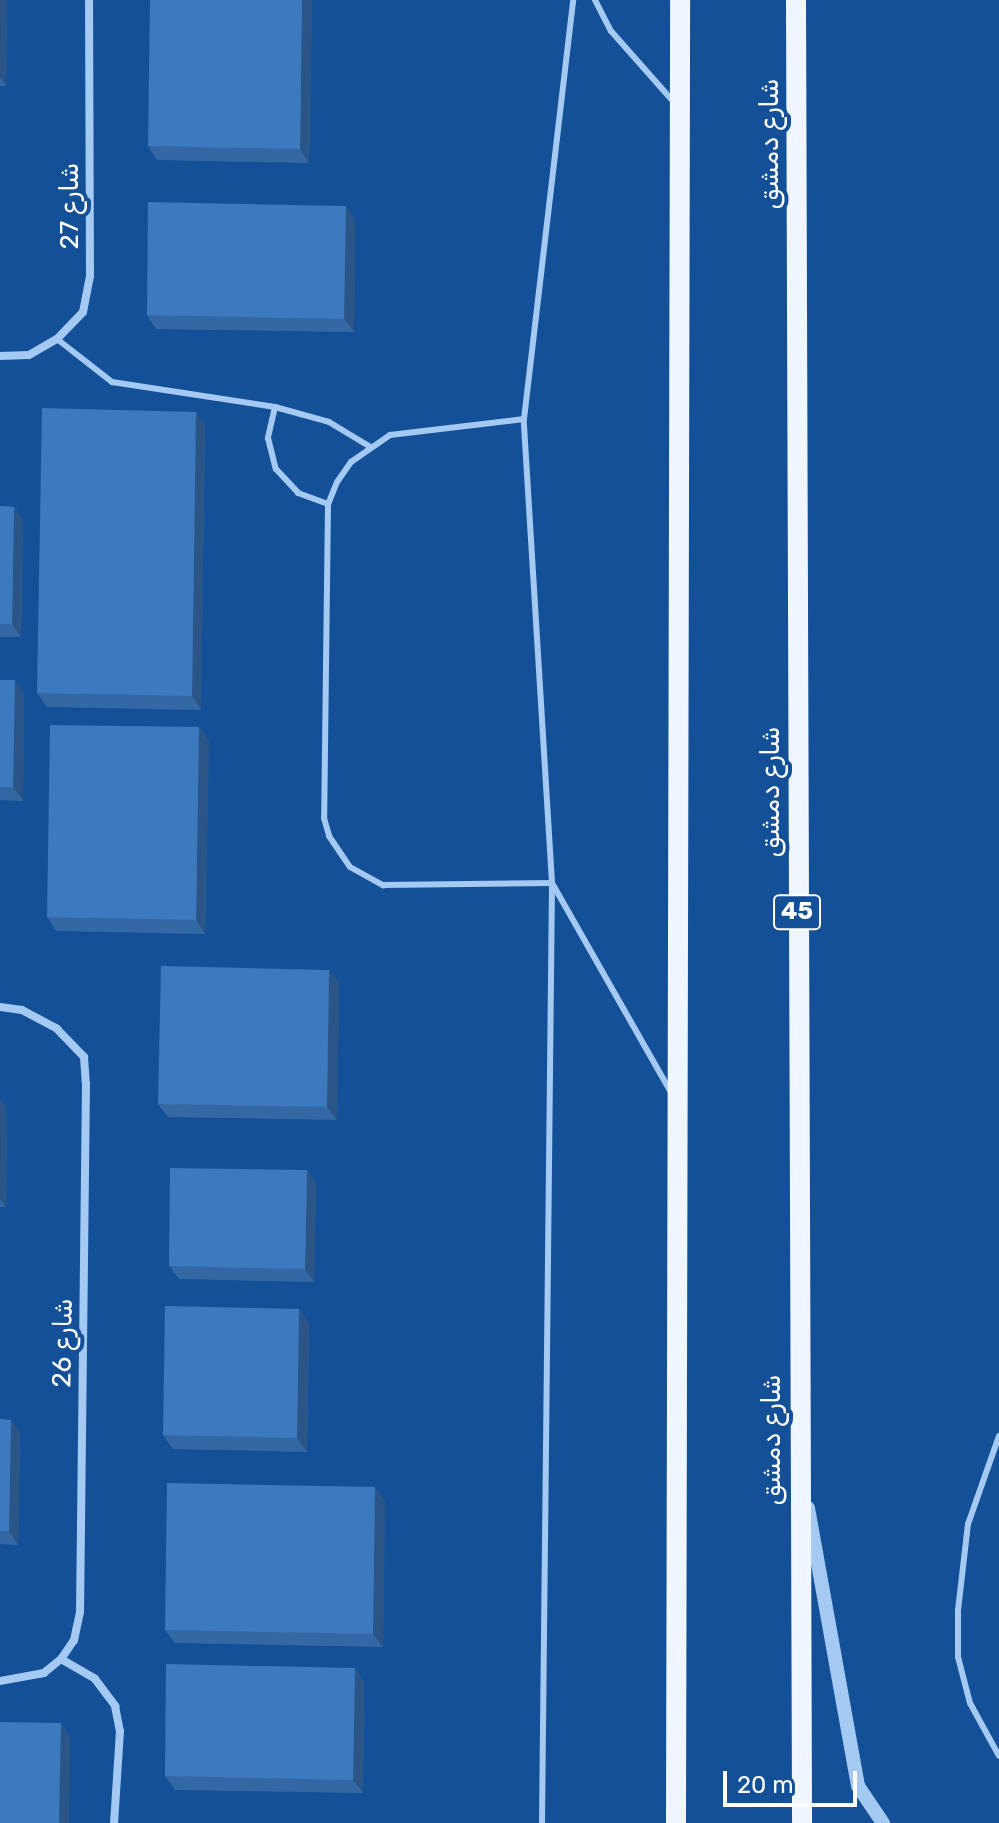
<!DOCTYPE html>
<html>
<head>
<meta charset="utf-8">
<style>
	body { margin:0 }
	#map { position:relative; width:999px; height:1823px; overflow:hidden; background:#135097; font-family:Rubik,Vazirmatn,sans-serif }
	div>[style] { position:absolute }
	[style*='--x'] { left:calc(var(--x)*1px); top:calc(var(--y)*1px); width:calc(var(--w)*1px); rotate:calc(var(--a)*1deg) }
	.service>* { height:6px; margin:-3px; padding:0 3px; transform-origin:3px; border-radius:3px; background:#a4c9f3 }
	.minor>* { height:8px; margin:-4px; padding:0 4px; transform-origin:4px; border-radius:4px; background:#a4c9f3 }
	.tertiary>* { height:14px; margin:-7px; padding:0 7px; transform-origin:7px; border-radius:7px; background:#a4c9f3 }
	.primary>* { height:20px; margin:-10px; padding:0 10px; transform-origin:10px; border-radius:10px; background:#eff6ff }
	.wall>* { inset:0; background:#3468a4 }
	.shaded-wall>* { inset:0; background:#2a5586 }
	.building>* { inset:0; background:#3c79bf }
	span { translate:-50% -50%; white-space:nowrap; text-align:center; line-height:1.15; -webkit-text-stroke:8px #135097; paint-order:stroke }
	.shield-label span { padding:2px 6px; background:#135097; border:2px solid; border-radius:6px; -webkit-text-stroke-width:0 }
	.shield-label { font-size:24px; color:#fff; font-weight:700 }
	.street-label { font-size:26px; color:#fff }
	.scale { position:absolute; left:723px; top:1771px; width:134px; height:36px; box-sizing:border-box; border:4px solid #fff; border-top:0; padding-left:10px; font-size:24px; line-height:28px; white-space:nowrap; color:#fff; -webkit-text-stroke:6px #135097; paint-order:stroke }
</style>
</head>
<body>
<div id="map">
	<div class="service">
		<div style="--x:595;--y:0;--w:35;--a:63"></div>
		<div style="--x:611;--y:31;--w:94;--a:48.5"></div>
		<div style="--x:57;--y:339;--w:70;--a:38"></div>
		<div style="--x:112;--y:382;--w:165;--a:8.7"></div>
		<div style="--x:275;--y:407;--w:56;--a:15.5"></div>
		<div style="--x:329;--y:422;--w:47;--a:31"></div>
		<div style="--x:275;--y:407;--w:32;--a:103"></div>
		<div style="--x:268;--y:438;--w:32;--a:76"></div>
		<div style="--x:276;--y:469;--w:33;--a:47"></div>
		<div style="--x:298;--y:493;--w:32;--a:20"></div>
		<div style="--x:524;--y:419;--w:135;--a:173.2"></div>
		<div style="--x:390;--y:435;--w:47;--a:145.3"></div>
		<div style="--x:351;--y:462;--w:24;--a:125"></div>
		<div style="--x:337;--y:482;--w:24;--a:112"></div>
		<div style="--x:328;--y:504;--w:314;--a:90.7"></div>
		<div style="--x:324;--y:818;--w:19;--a:74"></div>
		<div style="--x:329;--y:836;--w:37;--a:56"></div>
		<div style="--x:350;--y:867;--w:38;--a:29"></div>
		<div style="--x:383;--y:885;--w:169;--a:-0.7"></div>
		<div style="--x:552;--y:883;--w:239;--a:60.4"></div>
		<div style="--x:999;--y:1436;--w:93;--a:109.4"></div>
		<div style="--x:968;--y:1524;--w:87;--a:96.6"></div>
		<div style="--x:958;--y:1610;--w:47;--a:90"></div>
		<div style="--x:958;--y:1657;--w:48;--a:75.4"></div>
		<div style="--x:970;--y:1703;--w:60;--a:61.3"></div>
		<div style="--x:542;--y:1823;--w:940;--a:-89.39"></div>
		<div style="--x:552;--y:883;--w:465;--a:-93.5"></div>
		<div style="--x:524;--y:419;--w:422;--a:-83.3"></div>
	</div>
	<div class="minor">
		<div style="--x:0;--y:356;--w:29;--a:-2"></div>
		<div style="--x:29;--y:355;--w:32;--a:-30"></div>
		<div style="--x:57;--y:339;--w:37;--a:-46"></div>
		<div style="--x:83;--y:312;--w:37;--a:-79"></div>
		<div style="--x:90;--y:276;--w:276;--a:-90.2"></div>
		<div style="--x:0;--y:1007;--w:22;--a:8"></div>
		<div style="--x:22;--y:1010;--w:40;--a:28"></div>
		<div style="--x:57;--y:1029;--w:39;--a:46"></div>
		<div style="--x:84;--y:1057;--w:27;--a:86"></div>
		<div style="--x:86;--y:1084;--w:528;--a:90.65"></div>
		<div style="--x:80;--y:1612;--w:29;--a:102"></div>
		<div style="--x:74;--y:1640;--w:23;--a:124"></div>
		<div style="--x:61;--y:1659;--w:22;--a:141"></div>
		<div style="--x:44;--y:1673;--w:45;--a:169.7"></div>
		<div style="--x:61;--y:1659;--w:39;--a:30"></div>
		<div style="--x:95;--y:1679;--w:34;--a:53"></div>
		<div style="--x:115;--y:1706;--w:25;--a:79"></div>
		<div style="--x:120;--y:1731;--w:92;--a:93.7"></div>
	</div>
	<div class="tertiary">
		<div style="--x:808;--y:1508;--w:282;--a:79.8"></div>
		<div style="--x:858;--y:1786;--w:45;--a:56"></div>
	</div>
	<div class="primary">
		<div style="--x:796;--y:0;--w:1823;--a:89.81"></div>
		<div style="--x:676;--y:1823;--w:1823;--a:-89.87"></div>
	</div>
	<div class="wall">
		<div style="clip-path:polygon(0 0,7px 0,6px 86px,0 86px)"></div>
		<div style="clip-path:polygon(312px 0,309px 163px,157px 160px,148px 146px)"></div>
		<div style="clip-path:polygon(355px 219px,354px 332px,156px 329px,147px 315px)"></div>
		<div style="clip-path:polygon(205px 425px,201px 710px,47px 707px,37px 693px)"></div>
		<div style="clip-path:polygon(0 506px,14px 507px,23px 520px,21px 637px,0 637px)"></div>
		<div style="clip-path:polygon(0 680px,24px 694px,23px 801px,0 800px)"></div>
		<div style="clip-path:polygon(209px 740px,205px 934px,56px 931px,47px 917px)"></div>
		<div style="clip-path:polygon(329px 970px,339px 983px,337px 1120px,168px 1117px,158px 1104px)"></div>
		<div style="clip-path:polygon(0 1099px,7px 1109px,6px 1207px,0 1207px)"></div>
		<div style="clip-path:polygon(307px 1170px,316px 1184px,314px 1282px,179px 1279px,169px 1266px)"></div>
		<div style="clip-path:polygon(299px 1309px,309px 1323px,307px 1452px,173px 1449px,163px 1435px)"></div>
		<div style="clip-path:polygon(0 1419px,11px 1420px,20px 1433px,18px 1545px,0 1544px)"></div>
		<div style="clip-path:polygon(385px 1501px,383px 1647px,175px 1643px,165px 1630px)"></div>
		<div style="clip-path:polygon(355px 1668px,364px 1682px,363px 1793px,175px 1790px,165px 1776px)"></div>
	</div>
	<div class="shaded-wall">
		<div style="clip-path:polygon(0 0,7px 0,6px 86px,0 77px)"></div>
		<div style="clip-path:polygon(302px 0,312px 0,309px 163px,300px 149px)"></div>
		<div style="clip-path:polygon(346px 206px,355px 219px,354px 332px,344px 319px)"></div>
		<div style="clip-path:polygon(196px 412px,205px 425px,201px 710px,192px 696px)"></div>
		<div style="clip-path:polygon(14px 507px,23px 520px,21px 637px,12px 624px)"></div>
		<div style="clip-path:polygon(15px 680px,24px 694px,23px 801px,13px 787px)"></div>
		<div style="clip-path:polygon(199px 727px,209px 740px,205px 934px,196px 920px)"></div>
		<div style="clip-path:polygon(329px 970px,339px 983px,337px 1120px,327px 1107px)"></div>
		<div style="clip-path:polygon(0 1099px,7px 1109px,6px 1207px,0 1199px)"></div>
		<div style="clip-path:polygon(307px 1170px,316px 1184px,314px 1282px,305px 1269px)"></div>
		<div style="clip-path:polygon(299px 1309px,309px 1323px,307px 1452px,297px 1438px)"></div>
		<div style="clip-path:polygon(11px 1420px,20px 1433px,18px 1545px,9px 1531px)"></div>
		<div style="clip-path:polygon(375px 1487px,385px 1501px,383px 1647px,373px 1634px)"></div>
		<div style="clip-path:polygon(355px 1668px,364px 1682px,363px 1793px,353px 1780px)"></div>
		<div style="clip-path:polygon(61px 1723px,70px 1737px,69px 1823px,59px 1823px)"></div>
	</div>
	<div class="building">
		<div style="clip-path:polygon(150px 0,302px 0,300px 149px,148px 146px)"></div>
		<div style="clip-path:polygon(148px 202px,346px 206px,344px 319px,147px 315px)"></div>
		<div style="clip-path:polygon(42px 408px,196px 412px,192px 696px,37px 693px)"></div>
		<div style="clip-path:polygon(0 506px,14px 507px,12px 624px,0 624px)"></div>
		<div style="clip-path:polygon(0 680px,15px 680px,13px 787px,0 787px)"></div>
		<div style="clip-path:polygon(50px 725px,199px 727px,196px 920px,47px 917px)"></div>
		<div style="clip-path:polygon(161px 966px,329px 970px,327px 1107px,158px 1104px)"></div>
		<div style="clip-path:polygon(170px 1168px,307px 1170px,305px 1269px,169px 1266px)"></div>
		<div style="clip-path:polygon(165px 1306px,299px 1309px,297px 1438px,163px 1435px)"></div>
		<div style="clip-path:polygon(0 1419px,11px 1420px,9px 1531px,0 1531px)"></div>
		<div style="clip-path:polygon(167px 1483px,375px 1487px,373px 1634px,165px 1630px)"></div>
		<div style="clip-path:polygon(166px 1664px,355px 1668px,353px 1780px,165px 1776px)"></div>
		<div style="clip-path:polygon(0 1722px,61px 1723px,59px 1823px,0 1823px)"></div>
	</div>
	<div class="shield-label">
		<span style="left:797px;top:912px">45</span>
	</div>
	<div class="street-label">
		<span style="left:770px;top:144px;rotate:-90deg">شارع دمشق</span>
		<span style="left:70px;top:206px;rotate:-90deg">شارع 27</span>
		<span style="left:771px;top:792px;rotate:-90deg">شارع دمشق</span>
		<span style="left:63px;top:1343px;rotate:-89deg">شارع 26</span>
		<span style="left:772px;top:1440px;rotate:-90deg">شارع دمشق</span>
	</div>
	<div class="scale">20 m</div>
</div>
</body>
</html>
